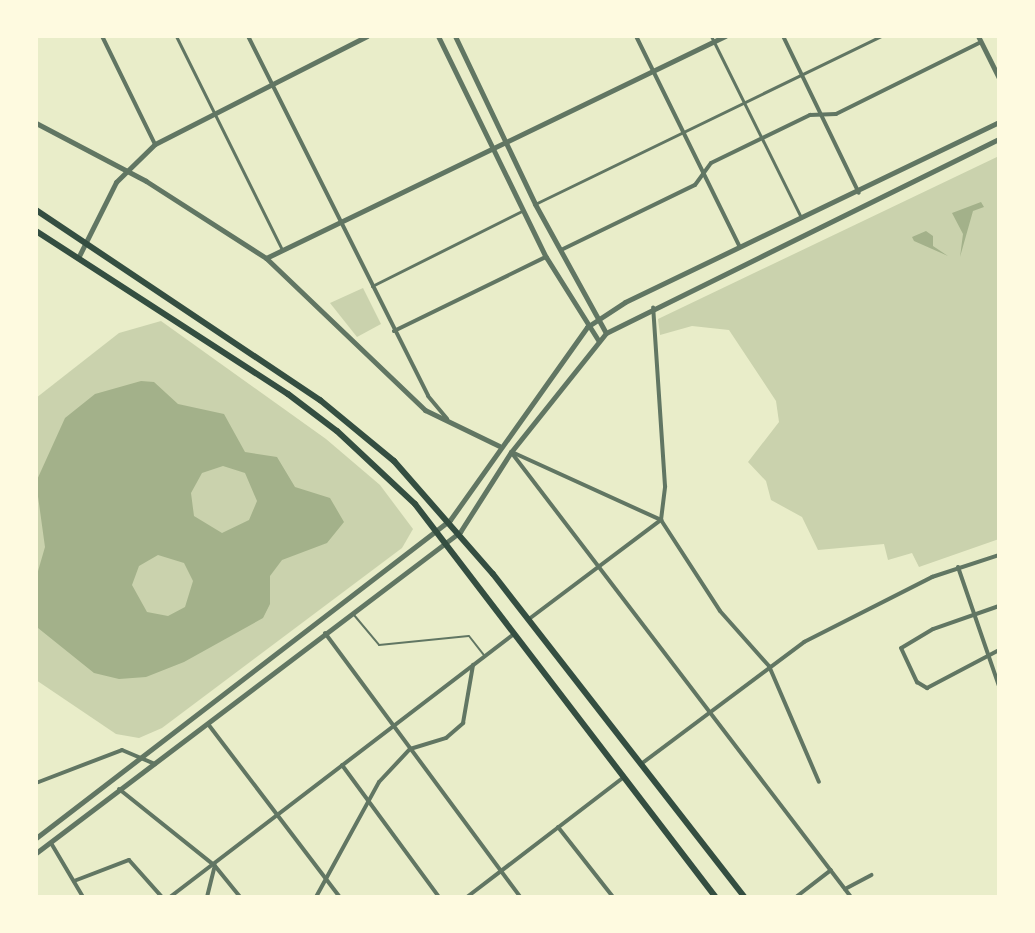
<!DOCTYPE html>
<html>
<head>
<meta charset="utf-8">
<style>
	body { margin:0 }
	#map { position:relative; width:1035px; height:933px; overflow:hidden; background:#e9edc9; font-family:"PT Sans Narrow",sans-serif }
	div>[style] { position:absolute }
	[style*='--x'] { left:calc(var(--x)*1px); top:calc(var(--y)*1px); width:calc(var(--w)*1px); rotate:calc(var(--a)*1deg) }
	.green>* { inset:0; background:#cad2ad }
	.water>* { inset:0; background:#a3b18a }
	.service>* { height:2px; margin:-1px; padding:0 1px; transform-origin:1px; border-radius:1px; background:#617663 }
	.pedestrian>* { height:3px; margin:-1.5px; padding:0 1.5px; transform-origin:1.5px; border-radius:1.5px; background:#617663 }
	.minor>* { height:4px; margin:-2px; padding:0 2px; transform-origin:2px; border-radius:2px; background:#617663 }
	.tertiary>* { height:5px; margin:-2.5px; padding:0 2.5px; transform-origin:2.5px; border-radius:2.5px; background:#617663 }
	.primary>* { height:6px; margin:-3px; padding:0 3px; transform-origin:3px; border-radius:3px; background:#344e41 }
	span { translate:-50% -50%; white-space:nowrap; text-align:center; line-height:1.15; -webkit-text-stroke:6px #fefae0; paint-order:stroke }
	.frame { position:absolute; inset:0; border:38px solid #fefae0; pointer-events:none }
</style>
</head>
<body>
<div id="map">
	<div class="green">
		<div style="clip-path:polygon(999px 156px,999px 539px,919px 567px,912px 553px,888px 560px,884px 544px,818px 550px,802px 517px,771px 500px,766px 481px,748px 462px,779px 422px,776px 401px,729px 330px,692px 326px,660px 335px,658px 319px)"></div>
		<div style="clip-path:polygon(363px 288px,381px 324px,357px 337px,330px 303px)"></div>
		<div style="clip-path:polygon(161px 321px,326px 439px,380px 485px,413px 529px,402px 548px,162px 728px,139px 738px,116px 734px,36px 680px,36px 398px,119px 333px)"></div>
	</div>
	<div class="water">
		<div style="clip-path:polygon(981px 202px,984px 207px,973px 211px,960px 257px,963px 234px,952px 213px)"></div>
		<div style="clip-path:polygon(926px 231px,933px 236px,933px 246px,948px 256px,914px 241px,912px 237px)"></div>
		<div style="clip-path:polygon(evenodd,141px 381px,154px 382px,178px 404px,224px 414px,245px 452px,277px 457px,295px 487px,330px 498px,344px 522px,327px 543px,282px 560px,270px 576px,270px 604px,263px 618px,184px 662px,146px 677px,119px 679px,94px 673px,38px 628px,36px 578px,45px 547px,36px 482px,65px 418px,95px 394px,141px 381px,223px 466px,245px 473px,257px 501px,249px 520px,222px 533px,194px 516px,191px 493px,202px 473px,223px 466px,141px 381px,158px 555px,184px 563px,193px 581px,185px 607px,168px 616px,147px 612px,132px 585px,139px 566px,158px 555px)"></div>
	</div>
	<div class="service">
		<div style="--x:354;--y:615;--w:39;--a:50"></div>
		<div style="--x:379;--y:645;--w:90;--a:-5.7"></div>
		<div style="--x:469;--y:636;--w:24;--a:52"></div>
	</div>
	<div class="pedestrian">
		<div style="--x:176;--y:36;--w:239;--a:63.6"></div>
		<div style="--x:711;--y:36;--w:200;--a:63.6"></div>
		<div style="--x:535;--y:204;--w:385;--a:-25.9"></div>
		<div style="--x:372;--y:286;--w:168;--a:-26.6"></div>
	</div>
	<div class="minor">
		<div style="--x:102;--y:36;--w:120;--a:63.9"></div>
		<div style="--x:248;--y:36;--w:402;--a:63.4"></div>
		<div style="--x:428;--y:396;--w:30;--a:50"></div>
		<div style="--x:636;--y:36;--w:235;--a:63.8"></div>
		<div style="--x:783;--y:36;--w:174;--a:64.2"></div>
		<div style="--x:561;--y:250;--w:149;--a:-25.9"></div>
		<div style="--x:695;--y:185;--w:27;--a:-54"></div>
		<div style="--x:711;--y:163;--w:110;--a:-25.9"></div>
		<div style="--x:810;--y:115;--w:26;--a:-2"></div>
		<div style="--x:836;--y:114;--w:162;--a:-26.4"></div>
		<div style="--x:394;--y:331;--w:169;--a:-26"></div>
		<div style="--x:511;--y:452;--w:560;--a:52.62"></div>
		<div style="--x:514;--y:453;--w:162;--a:24.5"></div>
		<div style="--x:661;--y:520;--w:108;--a:57"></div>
		<div style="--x:720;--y:611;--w:74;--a:48.3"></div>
		<div style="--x:769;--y:666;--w:126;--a:66.7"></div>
		<div style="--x:958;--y:567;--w:126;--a:71"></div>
		<div style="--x:999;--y:606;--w:70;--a:160.8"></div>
		<div style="--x:933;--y:629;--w:37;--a:149"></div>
		<div style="--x:901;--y:648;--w:38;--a:65"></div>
		<div style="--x:917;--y:682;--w:12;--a:31"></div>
		<div style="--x:927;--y:688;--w:81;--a:-27.8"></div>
		<div style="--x:529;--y:619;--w:165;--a:-36.9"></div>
		<div style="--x:661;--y:520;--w:34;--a:-83"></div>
		<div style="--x:665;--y:486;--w:179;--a:-93.8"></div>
		<div style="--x:325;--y:633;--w:328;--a:53.5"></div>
		<div style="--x:208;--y:724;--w:218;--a:52.7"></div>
		<div style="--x:641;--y:764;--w:204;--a:-36.8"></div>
		<div style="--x:804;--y:642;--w:144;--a:-26.9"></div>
		<div style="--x:932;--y:577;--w:71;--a:-18.2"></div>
		<div style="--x:342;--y:765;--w:164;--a:53.7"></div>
		<div style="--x:36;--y:783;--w:92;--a:-21"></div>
		<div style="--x:122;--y:750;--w:36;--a:23"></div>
		<div style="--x:119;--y:789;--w:123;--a:38.7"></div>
		<div style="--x:215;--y:866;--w:40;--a:51"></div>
		<div style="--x:558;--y:827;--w:89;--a:51.8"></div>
		<div style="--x:51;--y:843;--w:63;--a:59.3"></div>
		<div style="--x:74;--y:881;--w:59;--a:-20.9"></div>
		<div style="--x:129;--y:860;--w:50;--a:48.3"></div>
		<div style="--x:845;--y:889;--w:30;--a:-28"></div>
		<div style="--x:170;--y:897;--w:433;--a:-37.4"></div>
		<div style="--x:207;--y:897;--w:30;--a:-76"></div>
		<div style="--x:316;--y:897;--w:131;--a:-61.3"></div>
		<div style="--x:379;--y:782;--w:45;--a:-46.8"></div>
		<div style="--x:410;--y:749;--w:38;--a:-17"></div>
		<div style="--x:446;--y:738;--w:23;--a:-41"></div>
		<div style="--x:463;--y:723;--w:59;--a:-80.2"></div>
		<div style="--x:467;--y:897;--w:198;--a:-37.4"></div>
		<div style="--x:796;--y:897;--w:44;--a:-37.6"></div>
	</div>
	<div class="tertiary">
		<div style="--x:438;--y:36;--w:246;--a:64"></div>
		<div style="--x:546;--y:257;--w:98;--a:57.9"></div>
		<div style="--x:455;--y:36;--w:186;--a:64.5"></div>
		<div style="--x:535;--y:204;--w:147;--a:61.2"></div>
		<div style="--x:978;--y:36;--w:47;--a:63.4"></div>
		<div style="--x:36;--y:123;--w:124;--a:27.8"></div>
		<div style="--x:146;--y:181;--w:143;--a:32.7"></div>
		<div style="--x:266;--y:258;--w:220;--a:43.7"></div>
		<div style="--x:425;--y:410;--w:82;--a:25.9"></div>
		<div style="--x:78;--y:258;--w:85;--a:-63.4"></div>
		<div style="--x:116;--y:182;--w:54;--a:-44.3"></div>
		<div style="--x:155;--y:144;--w:238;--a:-27"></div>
		<div style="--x:266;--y:258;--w:510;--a:-25.81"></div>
		<div style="--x:36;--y:838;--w:522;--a:-37.53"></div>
		<div style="--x:450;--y:520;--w:237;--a:-54.6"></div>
		<div style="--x:587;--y:327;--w:45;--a:-33.3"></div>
		<div style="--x:625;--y:302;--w:415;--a:-25.7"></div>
		<div style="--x:36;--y:853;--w:532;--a:-37.13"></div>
		<div style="--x:460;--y:532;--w:95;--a:-57.5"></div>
		<div style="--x:511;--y:452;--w:152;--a:-51.4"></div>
		<div style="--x:606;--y:333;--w:438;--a:-26.3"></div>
	</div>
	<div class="primary">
		<div style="--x:36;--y:210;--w:342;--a:33.8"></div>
		<div style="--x:320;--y:400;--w:96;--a:39.5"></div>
		<div style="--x:394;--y:461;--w:150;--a:48.8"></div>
		<div style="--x:493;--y:574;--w:409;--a:52.1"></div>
		<div style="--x:36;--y:231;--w:300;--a:32.9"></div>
		<div style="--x:288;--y:394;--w:61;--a:37.1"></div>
		<div style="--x:337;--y:431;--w:107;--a:43.1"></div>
		<div style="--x:415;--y:504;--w:494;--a:52.6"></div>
	</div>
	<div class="frame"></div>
</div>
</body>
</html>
